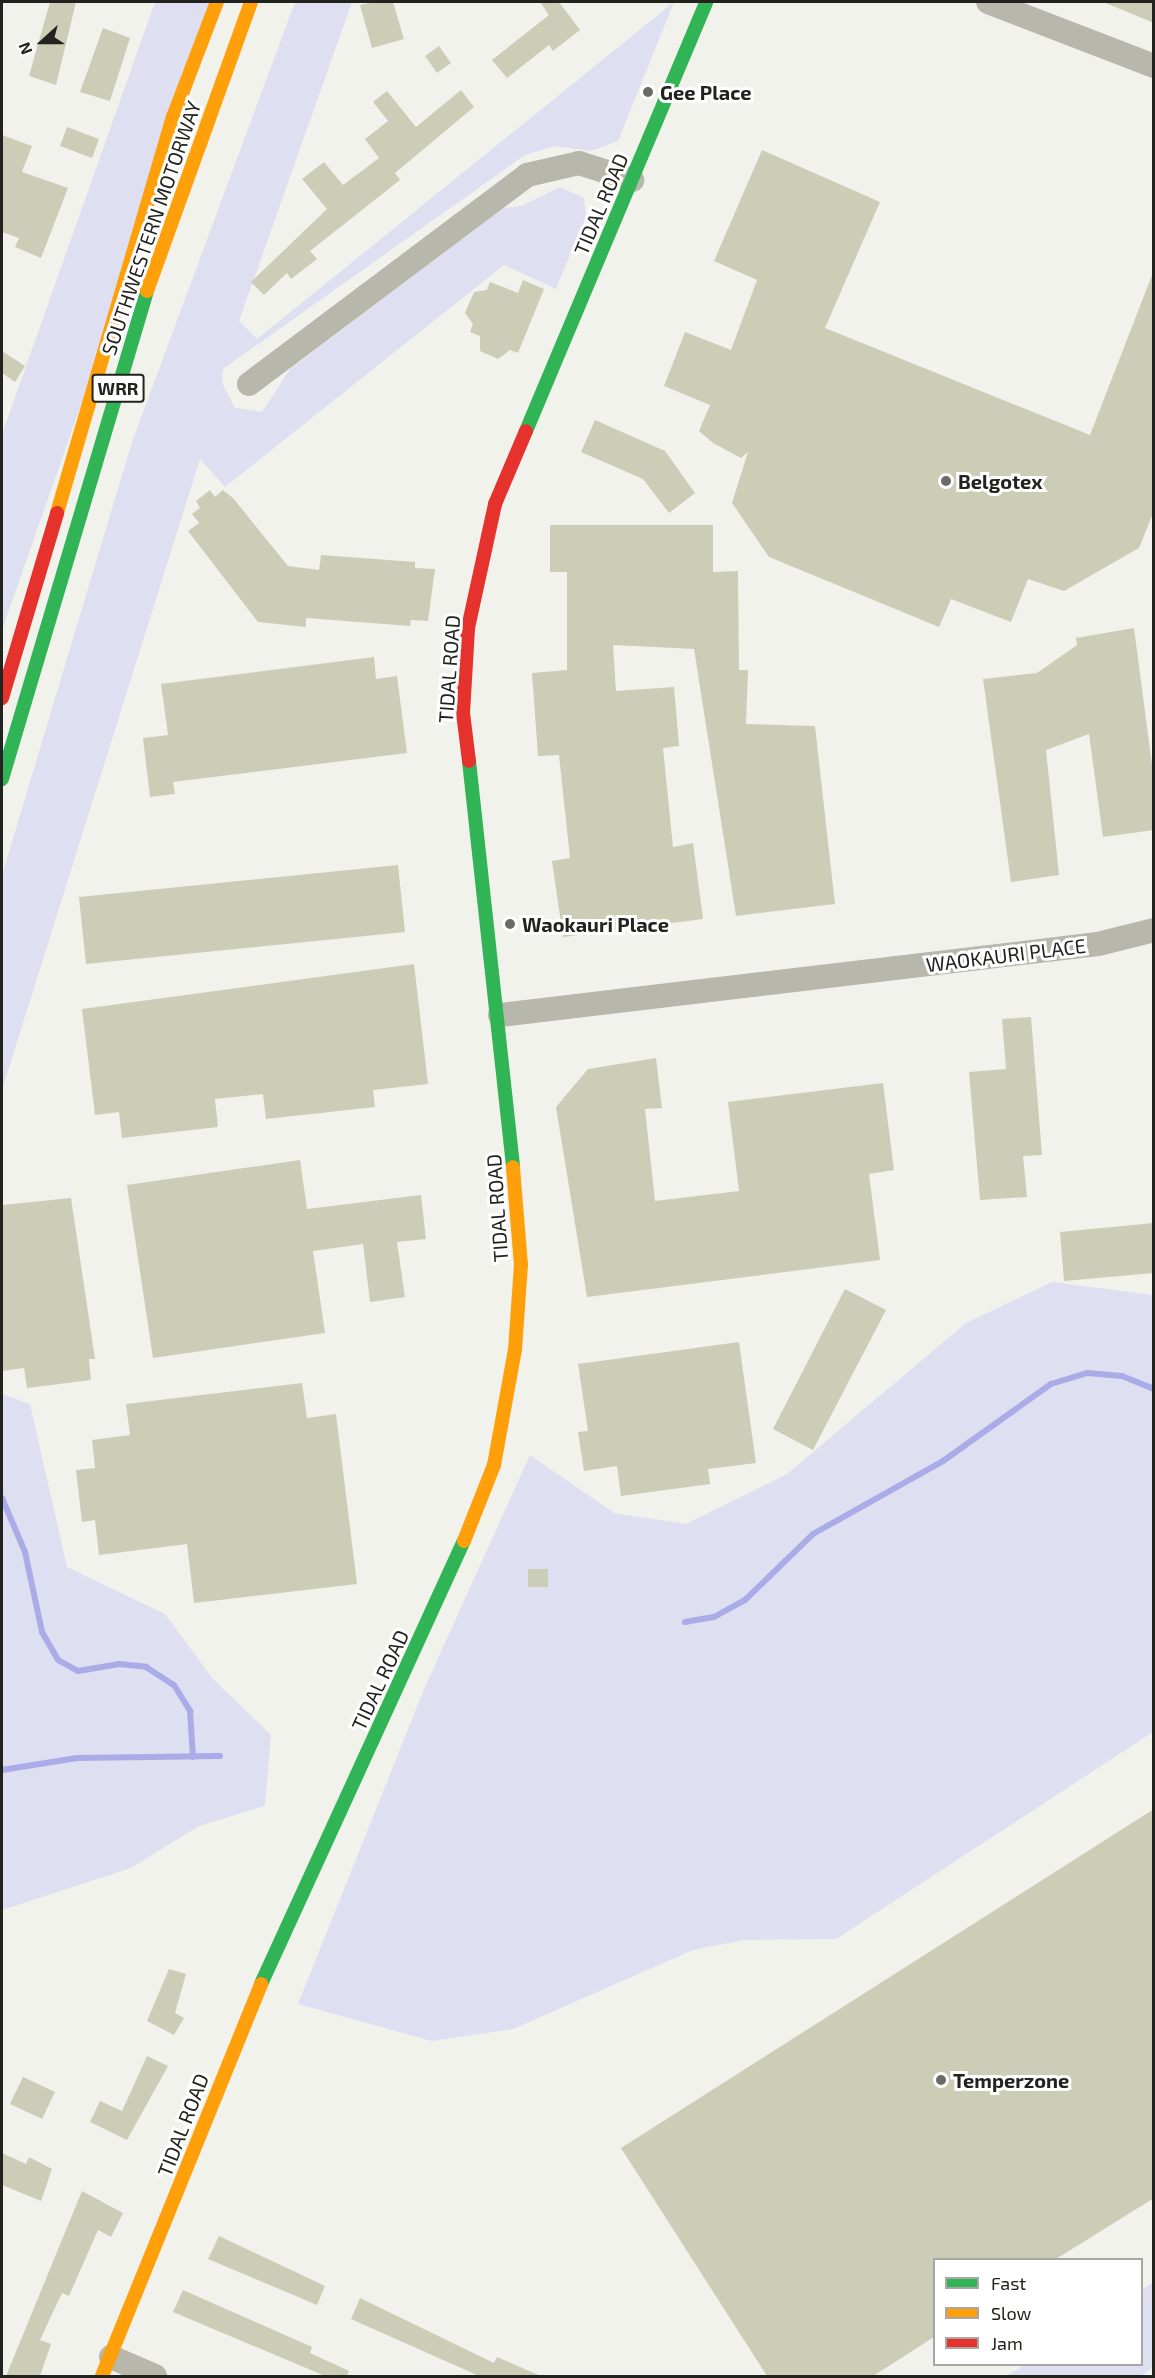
<!DOCTYPE html>
<html>
<head>
<meta charset="utf-8">
<style>
	body { margin:0 }
	#map { position:relative; width:1155px; height:2378px; overflow:hidden; background:#f2f2ec; font-family:"Exo 2",sans-serif }
	div>[style] { position:absolute }
	[style*='--x'] { left:calc(var(--x)*1px); top:calc(var(--y)*1px); width:calc(var(--w)*1px); rotate:calc(var(--a)*1deg) }
	.green>* { inset:0; background:#dedff0 }
	.stream>* { height:6px; margin:-3px; padding:0 3px; transform-origin:3px; border-radius:3px; background:#ababe8 }
	.building>* { inset:0; background:#cccdb6 }
	.street>* { height:24px; margin:-12px; padding:0 12px; transform-origin:12px; border-radius:12px; background:#b7b8ab }
	.fast>* { height:14px; margin:-7px; padding:0 7px; transform-origin:7px; border-radius:7px; background:#30b455 }
	.slow>* { height:14px; margin:-7px; padding:0 7px; transform-origin:7px; border-radius:7px; background:#ff9f0a }
	.jam>* { height:14px; margin:-7px; padding:0 7px; transform-origin:7px; border-radius:7px; background:#e5322d }
	.dots>* { width:16px; height:16px; translate:-50% -50%; box-sizing:border-box; border:3px solid #fff; border-radius:50% }
	span { translate:-50% -50%; white-space:nowrap; text-align:center; line-height:1.15; -webkit-text-stroke:6px #fff; paint-order:stroke }
	.shield-label span { padding:2px 4px; background:#fff; border:2px solid; border-radius:4px; -webkit-text-stroke-width:0 }
	.shield-label { font-size:18px; color:#22221e; font-weight:700 }
	.poi-label { font-size:20px; color:#22221e; font-weight:700 }
	.left { translate:0 -50%; text-align:left }
	.street-label { font-size:20px; color:#22221e }
	.frame { position:absolute; inset:0; border:3px solid #22221e; pointer-events:none }
	.legend { position:absolute; left:933px; top:2258px; width:210px; height:108px; box-sizing:border-box; background:#fff; border:2px solid #a7a7a5; margin:0; padding:8px 10px; list-style:none; font-size:18px; color:#22221e }
	.legend li { display:flex; align-items:center; gap:12px; height:30px }
	.legend b { width:30px; border:2px solid #a7a7a5 }
	.north { position:absolute; left:12px; top:12px; width:60px; height:60px; -webkit-text-stroke:4px #fff; paint-order:stroke; rotate:249deg; font-size:16px; font-weight:700; line-height:24px; text-align:center; color:#22221e }
	.north::after { content:''; display:block; margin:auto; width:21px; height:27px; background:#22221e; clip-path:polygon(50% 0,100% 100%,50% 72%,0 100%) }
</style>
</head>
<body>
<div id="map">
	<div class="green">
		<div style="clip-path:polygon(155px 2px,222px 2px,2px 630px,2px 434px)"></div>
		<div style="clip-path:polygon(295px 2px,352px 2px,239px 321px,257px 339px,674px 2px,618px 141px,591px 151px,555px 146px,525px 155px,223px 369px,222px 383px,235px 408px,262px 412px,290px 369px,503px 208px,521px 206px,560px 187px,584px 198px,586px 216px,556px 289px,504px 265px,225px 487px,200px 459px,2px 1090px,2px 875px,132px 442px)"></div>
		<div style="clip-path:polygon(1052px 1282px,1153px 1295px,1153px 1732px,836px 1939px,743px 1940px,693px 1950px,513px 2029px,432px 2041px,298px 2004px,425px 1687px,530px 1455px,614px 1513px,686px 1524px,787px 1474px,966px 1323px)"></div>
		<div style="clip-path:polygon(2px 1394px,30px 1404px,67px 1567px,165px 1614px,213px 1679px,271px 1735px,265px 1806px,199px 1826px,131px 1868px,2px 1910px)"></div>
		<div style="clip-path:polygon(1153px 2282px,1153px 2367px,1141px 2376px,1006px 2376px,1025px 2365px,1142px 2364px,1142px 2290px)"></div>
	</div>
	<div class="stream">
		<div style="--x:2;--y:1498;--w:59;--a:66.9"></div>
		<div style="--x:25;--y:1552;--w:82;--a:78"></div>
		<div style="--x:42;--y:1632;--w:32;--a:60"></div>
		<div style="--x:58;--y:1660;--w:23;--a:29"></div>
		<div style="--x:78;--y:1671;--w:42;--a:-9.7"></div>
		<div style="--x:119;--y:1664;--w:27;--a:6"></div>
		<div style="--x:146;--y:1667;--w:33;--a:33"></div>
		<div style="--x:174;--y:1685;--w:31;--a:58"></div>
		<div style="--x:190;--y:1711;--w:46;--a:86.3"></div>
		<div style="--x:685;--y:1622;--w:29;--a:-10"></div>
		<div style="--x:714;--y:1617;--w:35;--a:-29"></div>
		<div style="--x:745;--y:1600;--w:95;--a:-44.1"></div>
		<div style="--x:813;--y:1534;--w:149;--a:-29.3"></div>
		<div style="--x:943;--y:1461;--w:133;--a:-35.5"></div>
		<div style="--x:1051;--y:1384;--w:38;--a:-17"></div>
		<div style="--x:1087;--y:1373;--w:35;--a:5"></div>
		<div style="--x:1122;--y:1376;--w:35;--a:22"></div>
		<div style="--x:2;--y:1770;--w:76;--a:-9.1"></div>
		<div style="--x:77;--y:1758;--w:143;--a:-0.8"></div>
	</div>
	<div class="building">
		<div style="clip-path:polygon(50px 2px,76px 2px,56px 85px,29px 76px)"></div>
		<div style="clip-path:polygon(374px 2px,393px 2px,404px 39px,372px 48px,360px 5px)"></div>
		<div style="clip-path:polygon(540px 2px,559px 2px,580px 30px,553px 51px,549px 45px,507px 78px,492px 60px,549px 15px)"></div>
		<div style="clip-path:polygon(1103px 2px,1154px 2px,1154px 23px)"></div>
		<div style="clip-path:polygon(103px 28px,130px 38px,110px 101px,80px 92px)"></div>
		<div style="clip-path:polygon(439px 46px,451px 63px,437px 73px,425px 56px)"></div>
		<div style="clip-path:polygon(461px 90px,474px 107px,395px 173px,400px 180px,310px 251px,317px 259px,291px 279px,287px 273px,264px 295px,251px 282px,327px 209px,302px 179px,324px 162px,343px 185px,379px 158px,365px 139px,388px 121px,373px 102px,387px 91px,416px 127px)"></div>
		<div style="clip-path:polygon(67px 127px,99px 139px,92px 158px,60px 146px)"></div>
		<div style="clip-path:polygon(2px 135px,32px 146px,22px 172px,68px 188px,41px 258px,15px 247px,19px 238px,2px 232px)"></div>
		<div style="clip-path:polygon(762px 150px,880px 202px,825px 328px,1090px 435px,1154px 270px,1154px 511px,1139px 548px,1064px 591px,1028px 579px,1011px 622px,951px 599px,939px 627px,769px 557px,732px 503px,748px 452px,741px 458px,713px 443px,699px 431px,710px 405px,664px 386px,685px 332px,731px 350px,757px 280px,714px 261px)"></div>
		<div style="clip-path:polygon(523px 280px,544px 289px,518px 353px,510px 350px,498px 359px,480px 351px,480px 336px,470px 332px,473px 324px,465px 313px,474px 292px,487px 290px,490px 282px,518px 293px)"></div>
		<div style="clip-path:polygon(2px 351px,25px 366px,15px 382px,2px 373px)"></div>
		<div style="clip-path:polygon(595px 420px,665px 451px,695px 493px,669px 513px,643px 479px,581px 452px)"></div>
		<div style="clip-path:polygon(210px 490px,215px 497px,223px 490px,233px 498px,288px 566px,319px 570px,321px 555px,415px 562px,415px 568px,435px 569px,428px 621px,411px 620px,410px 626px,306px 618px,306px 627px,258px 622px,188px 531px,199px 523px,192px 514px,200px 508px,196px 501px)"></div>
		<div style="clip-path:polygon(550px 525px,713px 525px,713px 572px,738px 571px,739px 670px,748px 670px,746px 724px,815px 726px,835px 904px,736px 916px,694px 649px,613px 645px,616px 691px,674px 687px,679px 746px,663px 748px,673px 847px,693px 843px,703px 919px,563px 937px,552px 861px,570px 858px,559px 755px,538px 756px,532px 673px,567px 670px,567px 572px,550px 572px)"></div>
		<div style="clip-path:polygon(1134px 628px,1154px 780px,1154px 830px,1103px 837px,1089px 734px,1046px 750px,1059px 875px,1011px 882px,983px 679px,1037px 673px,1077px 645px,1076px 638px)"></div>
		<div style="clip-path:polygon(374px 657px,376px 679px,397px 676px,407px 753px,173px 782px,175px 794px,150px 797px,143px 738px,168px 735px,161px 684px)"></div>
		<div style="clip-path:polygon(398px 865px,405px 932px,86px 964px,79px 897px)"></div>
		<div style="clip-path:polygon(414px 964px,428px 1084px,373px 1090px,375px 1107px,266px 1119px,263px 1094px,215px 1099px,218px 1127px,122px 1138px,119px 1112px,95px 1115px,82px 1009px)"></div>
		<div style="clip-path:polygon(1031px 1017px,1042px 1155px,1023px 1156px,1027px 1197px,980px 1200px,969px 1072px,1006px 1069px,1002px 1019px)"></div>
		<div style="clip-path:polygon(656px 1058px,662px 1108px,645px 1109px,655px 1201px,739px 1191px,728px 1102px,883px 1083px,894px 1170px,869px 1174px,880px 1260px,587px 1297px,556px 1107px,588px 1069px)"></div>
		<div style="clip-path:polygon(300px 1160px,307px 1209px,421px 1195px,426px 1239px,397px 1242px,405px 1297px,370px 1302px,363px 1244px,313px 1251px,325px 1333px,153px 1358px,127px 1185px)"></div>
		<div style="clip-path:polygon(71px 1198px,95px 1359px,89px 1359px,91px 1380px,27px 1388px,24px 1368px,2px 1371px,2px 1205px)"></div>
		<div style="clip-path:polygon(1154px 1223px,1154px 1273px,1064px 1281px,1060px 1232px)"></div>
		<div style="clip-path:polygon(845px 1289px,886px 1310px,813px 1450px,773px 1429px)"></div>
		<div style="clip-path:polygon(739px 1342px,756px 1463px,708px 1469px,710px 1484px,621px 1496px,617px 1466px,584px 1471px,578px 1432px,588px 1431px,578px 1364px)"></div>
		<div style="clip-path:polygon(302px 1383px,307px 1418px,336px 1414px,357px 1584px,194px 1603px,187px 1544px,99px 1555px,95px 1520px,82px 1522px,76px 1470px,95px 1468px,92px 1440px,130px 1435px,126px 1404px)"></div>
		<div style="clip-path:polygon(528px 1569px,548px 1569px,548px 1587px,528px 1587px)"></div>
		<div style="clip-path:polygon(1154px 1809px,1154px 2198px,1056px 2259px,934px 2259px,934px 2337px,873px 2376px,767px 2376px,621px 2148px)"></div>
		<div style="clip-path:polygon(169px 1969px,186px 1974px,175px 2013px,184px 2018px,174px 2035px,147px 2021px)"></div>
		<div style="clip-path:polygon(147px 2056px,168px 2066px,127px 2140px,90px 2122px,100px 2101px,122px 2111px)"></div>
		<div style="clip-path:polygon(23px 2077px,55px 2092px,42px 2119px,10px 2104px)"></div>
		<div style="clip-path:polygon(2px 2153px,26px 2164px,29px 2157px,52px 2169px,41px 2201px,2px 2185px)"></div>
		<div style="clip-path:polygon(82px 2191px,123px 2213px,111px 2237px,98px 2230px,69px 2296px,62px 2293px,40px 2340px,51px 2344px,40px 2376px,6px 2376px)"></div>
		<div style="clip-path:polygon(219px 2236px,325px 2286px,317px 2305px,208px 2259px)"></div>
		<div style="clip-path:polygon(183px 2290px,312px 2347px,310px 2353px,349px 2371px,347px 2376px,325px 2376px,173px 2312px)"></div>
		<div style="clip-path:polygon(360px 2298px,494px 2363px,497px 2357px,541px 2376px,479px 2376px,351px 2319px)"></div>
	</div>
	<div class="street">
		<div style="--x:988;--y:2;--w:178;--a:21.1"></div>
		<div style="--x:249;--y:384;--w:348;--a:-36.9"></div>
		<div style="--x:527;--y:175;--w:53;--a:-13"></div>
		<div style="--x:579;--y:163;--w:56;--a:17.8"></div>
		<div style="--x:500;--y:1015;--w:602;--a:-6.77"></div>
		<div style="--x:1098;--y:944;--w:58;--a:-14"></div>
		<div style="--x:111;--y:2357;--w:48;--a:23.4"></div>
	</div>
	<div class="fast">
		<div style="--x:526;--y:431;--w:465;--a:-67.2"></div>
		<div style="--x:469;--y:761;--w:408;--a:83.8"></div>
		<div style="--x:2;--y:779;--w:509;--a:-73.45"></div>
		<div style="--x:261;--y:1984;--w:487;--a:-65.4"></div>
	</div>
	<div class="slow">
		<div style="--x:147;--y:291;--w:307;--a:-70.2"></div>
		<div style="--x:57;--y:513;--w:413;--a:-73.7"></div>
		<div style="--x:173;--y:117;--w:123;--a:-69.1"></div>
		<div style="--x:464;--y:1541;--w:82;--a:-68.5"></div>
		<div style="--x:494;--y:1465;--w:117;--a:-79.7"></div>
		<div style="--x:515;--y:1350;--w:85;--a:-86"></div>
		<div style="--x:521;--y:1265;--w:98;--a:-94.7"></div>
		<div style="--x:102;--y:2376;--w:423;--a:-67.9"></div>
	</div>
	<div class="jam">
		<div style="--x:2;--y:698;--w:193;--a:-73.4"></div>
		<div style="--x:469;--y:761;--w:48;--a:-97.1"></div>
		<div style="--x:463;--y:713;--w:85;--a:-86.6"></div>
		<div style="--x:468;--y:628;--w:127;--a:-77.7"></div>
		<div style="--x:495;--y:504;--w:79;--a:-67"></div>
	</div>
	<div class="dots">
		<div style="left:648px;top:92px;background:#6b6b66"></div>
		<div style="left:946px;top:481px;background:#6b6b66"></div>
		<div style="left:510px;top:924px;background:#6b6b66"></div>
		<div style="left:941px;top:2080px;background:#6b6b66"></div>
	</div>
	<div class="shield-label">
		<span style="left:118px;top:388px">WRR</span>
	</div>
	<div class="poi-label">
		<span class="left" style="left:660px;top:92px">Gee Place</span>
		<span class="left" style="left:958px;top:481px">Belgotex</span>
		<span class="left" style="left:522px;top:924px">Waokauri Place</span>
		<span class="left" style="left:953px;top:2080px">Temperzone</span>
	</div>
	<div class="street-label">
		<span style="left:601px;top:204px;rotate:-67deg">TIDAL ROAD</span>
		<span style="left:151px;top:228px;rotate:-71deg">SOUTHWESTERN MOTORWAY</span>
		<span style="left:449px;top:669px;rotate:-86deg">TIDAL ROAD</span>
		<span style="left:1006px;top:955px;rotate:-7deg">WAOKAURI PLACE</span>
		<span style="left:497px;top:1208px;rotate:-94deg">TIDAL ROAD</span>
		<span style="left:380px;top:1680px;rotate:-65deg">TIDAL ROAD</span>
		<span style="left:183px;top:2125px;rotate:-69deg">TIDAL ROAD</span>
	</div>
	<div class="frame"></div>
	<ul class="legend">
	<li><b style="height:8px;background:#30b455"></b>Fast</li>
	<li><b style="height:8px;background:#ff9f0a"></b>Slow</li>
	<li><b style="height:8px;background:#e5322d"></b>Jam</li>
	</ul>
	<div class="north">N</div>
</div>
</body>
</html>
